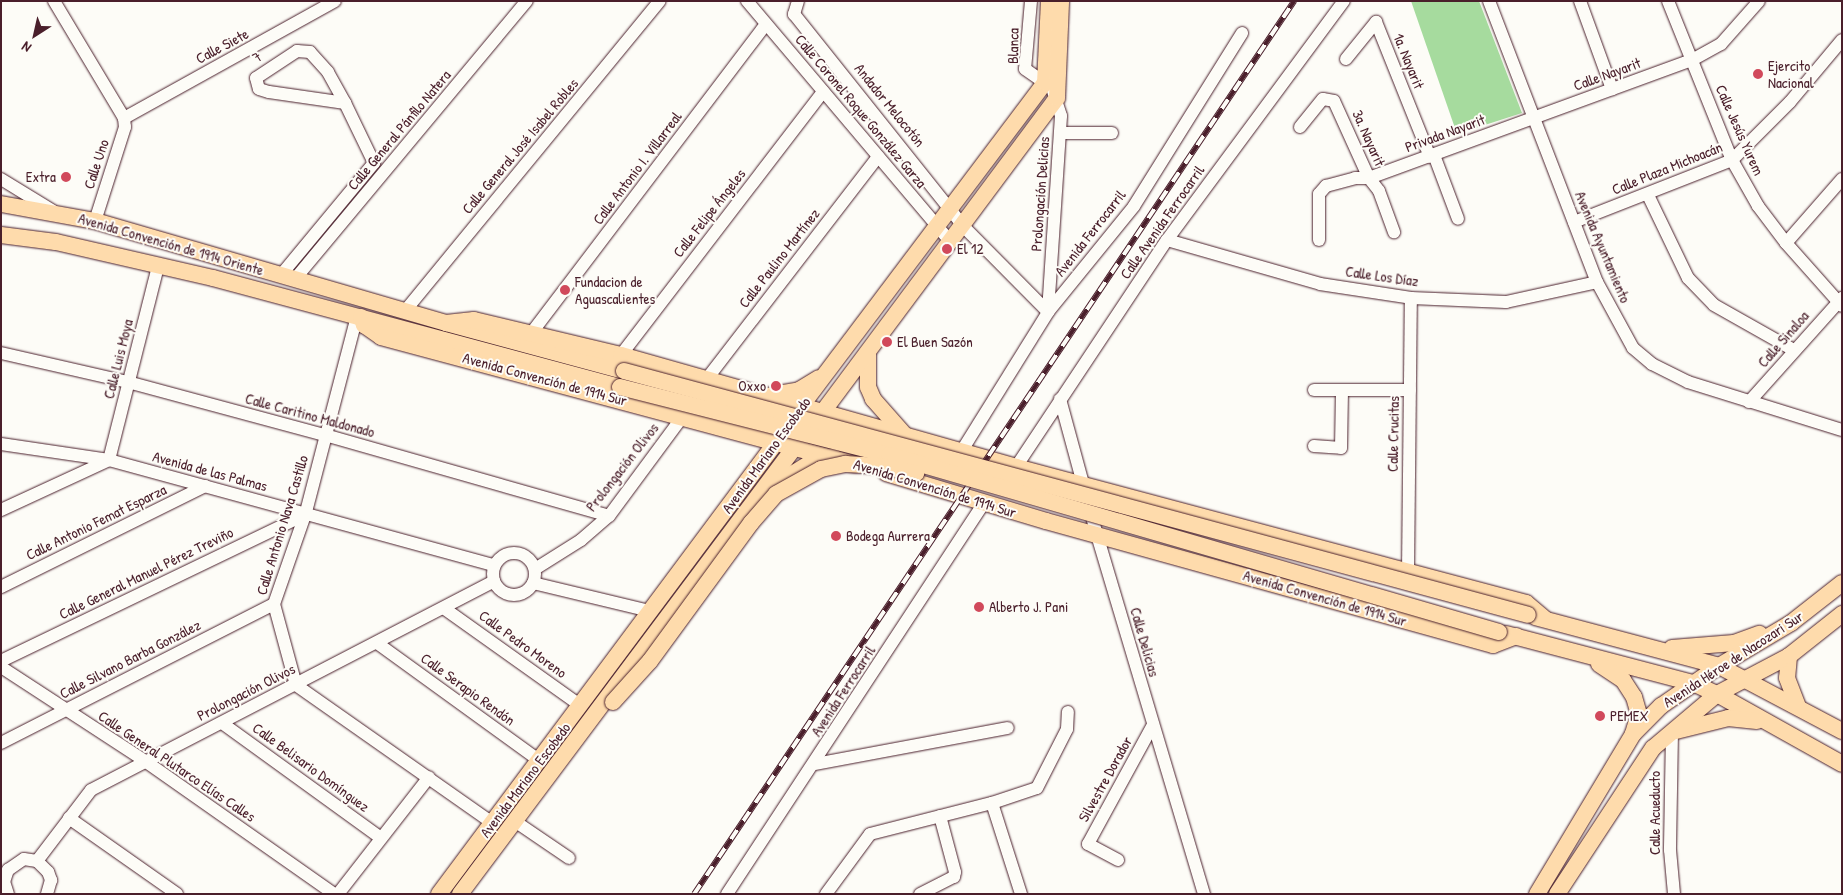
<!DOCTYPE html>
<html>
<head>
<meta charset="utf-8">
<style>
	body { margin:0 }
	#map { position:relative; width:1843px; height:895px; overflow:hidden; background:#fdfcf7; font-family:"Patrick Hand",sans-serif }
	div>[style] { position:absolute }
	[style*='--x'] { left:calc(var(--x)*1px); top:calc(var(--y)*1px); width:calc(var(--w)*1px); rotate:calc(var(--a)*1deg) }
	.green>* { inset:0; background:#a6db9e }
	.roads { filter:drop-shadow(0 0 1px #4a1f2b) drop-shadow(0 0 1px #4a1f2b) }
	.minor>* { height:12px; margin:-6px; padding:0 6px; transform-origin:6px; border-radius:6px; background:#fdfcf7 }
	.minor>.ring { margin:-6px; padding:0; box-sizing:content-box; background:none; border:12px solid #fdfcf7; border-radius:50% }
	.major>* { height:16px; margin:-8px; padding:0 8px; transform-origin:8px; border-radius:8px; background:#fedbac }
	.rail>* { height:5.5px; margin-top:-2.75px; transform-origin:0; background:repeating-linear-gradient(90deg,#fdfcf7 0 11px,#4a1f2b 0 22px); box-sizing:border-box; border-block:1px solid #4a1f2b }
	.bridges { filter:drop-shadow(0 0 1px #4a1f2b) drop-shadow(0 0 1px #4a1f2b) }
	.major-bridge>* { height:16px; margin:-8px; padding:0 8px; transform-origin:8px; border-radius:8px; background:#fedbac }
	.dots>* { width:14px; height:14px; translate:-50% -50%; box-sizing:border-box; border:2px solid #fdfcf7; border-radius:50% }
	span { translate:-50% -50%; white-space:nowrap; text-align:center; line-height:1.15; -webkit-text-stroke:4px #fdfcf7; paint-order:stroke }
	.street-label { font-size:15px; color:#4a1f2b }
	.poi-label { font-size:15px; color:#4a1f2b }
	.left { translate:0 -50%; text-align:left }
	.right { translate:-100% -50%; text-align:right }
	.frame { position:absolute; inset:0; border:2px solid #4a1f2b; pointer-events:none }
	.north { position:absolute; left:10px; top:10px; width:50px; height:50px; -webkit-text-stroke:4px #fdfcf7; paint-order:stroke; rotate:215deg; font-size:14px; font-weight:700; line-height:20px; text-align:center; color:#4a1f2b }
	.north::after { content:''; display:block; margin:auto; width:18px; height:22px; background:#4a1f2b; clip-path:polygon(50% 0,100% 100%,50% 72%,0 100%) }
</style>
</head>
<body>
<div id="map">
	<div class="green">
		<div style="clip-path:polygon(1411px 1px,1479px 1px,1522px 113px,1457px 134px)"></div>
	</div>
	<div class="roads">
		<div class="minor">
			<div style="--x:54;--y:1;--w:136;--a:59.1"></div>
			<div style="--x:124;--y:118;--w:9;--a:84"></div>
			<div style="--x:125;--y:127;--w:99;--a:107.7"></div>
			<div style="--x:747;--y:1;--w:316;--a:49.8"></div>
			<div style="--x:798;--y:1;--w:14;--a:107"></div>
			<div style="--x:794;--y:14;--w:271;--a:51.4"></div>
			<div style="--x:963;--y:226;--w:121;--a:45.3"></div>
			<div style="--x:1031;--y:1;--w:68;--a:95"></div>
			<div style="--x:1025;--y:69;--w:33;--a:35"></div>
			<div style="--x:1052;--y:88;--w:29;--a:72"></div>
			<div style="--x:1061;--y:116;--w:196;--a:93.8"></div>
			<div style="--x:1489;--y:1;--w:301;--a:69"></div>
			<div style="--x:1597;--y:282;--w:75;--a:61.4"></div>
			<div style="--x:1633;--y:348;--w:25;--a:40"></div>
			<div style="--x:1652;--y:364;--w:40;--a:26.6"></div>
			<div style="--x:1688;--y:382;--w:161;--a:17.3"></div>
			<div style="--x:1580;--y:1;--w:94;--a:70"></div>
			<div style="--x:1668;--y:1;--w:171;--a:68.1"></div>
			<div style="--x:1732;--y:160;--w:53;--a:60.5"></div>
			<div style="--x:1758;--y:206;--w:46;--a:52.9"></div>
			<div style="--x:1786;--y:243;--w:84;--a:48.4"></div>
			<div style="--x:1346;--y:59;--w:48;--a:-51"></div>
			<div style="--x:1376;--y:22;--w:145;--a:68.2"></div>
			<div style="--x:124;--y:118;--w:241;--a:-29"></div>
			<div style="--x:1300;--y:127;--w:36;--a:-51"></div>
			<div style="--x:1323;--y:99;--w:11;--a:10"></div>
			<div style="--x:1334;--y:101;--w:85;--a:65.6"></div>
			<div style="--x:1369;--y:178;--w:16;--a:52"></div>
			<div style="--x:1379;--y:191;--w:44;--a:69.9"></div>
			<div style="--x:1061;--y:133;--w:51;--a:0"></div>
			<div style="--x:1434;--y:155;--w:68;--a:69.4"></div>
			<div style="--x:1;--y:179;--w:61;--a:31.6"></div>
			<div style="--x:1648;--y:195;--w:92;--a:64.3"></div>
			<div style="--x:1688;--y:278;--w:37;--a:46"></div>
			<div style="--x:1714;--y:305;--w:92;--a:29.4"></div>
			<div style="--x:1574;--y:222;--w:170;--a:-21.4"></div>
			<div style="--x:1732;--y:160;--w:82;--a:-45"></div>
			<div style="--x:1790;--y:102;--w:81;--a:-50"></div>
			<div style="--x:1167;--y:240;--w:159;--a:16"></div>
			<div style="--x:1320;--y:284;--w:92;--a:8.7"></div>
			<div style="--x:1411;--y:298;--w:95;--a:2.4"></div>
			<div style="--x:1506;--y:302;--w:93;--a:-12.4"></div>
			<div style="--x:1319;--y:240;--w:46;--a:-90"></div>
			<div style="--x:1319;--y:194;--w:11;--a:-49"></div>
			<div style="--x:1326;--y:186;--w:30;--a:-15"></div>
			<div style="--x:1355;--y:178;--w:14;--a:0"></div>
			<div style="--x:1369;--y:178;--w:344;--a:-20.1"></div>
			<div style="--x:1692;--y:60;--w:33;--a:-29"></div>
			<div style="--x:1721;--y:44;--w:57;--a:-48.5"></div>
			<div style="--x:1786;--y:243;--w:85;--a:-48.8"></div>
			<div style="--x:281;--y:275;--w:146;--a:-50.3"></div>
			<div style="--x:374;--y:163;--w:67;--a:-115.8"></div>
			<div style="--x:345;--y:103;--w:35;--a:-119"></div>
			<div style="--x:328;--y:72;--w:27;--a:-132"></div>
			<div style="--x:310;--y:52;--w:13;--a:-176"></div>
			<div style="--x:297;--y:51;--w:49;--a:146.6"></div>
			<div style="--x:256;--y:78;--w:11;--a:75"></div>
			<div style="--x:259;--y:89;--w:10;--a:17"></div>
			<div style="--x:269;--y:92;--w:77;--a:8.2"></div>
			<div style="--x:295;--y:279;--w:362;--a:-50.2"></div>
			<div style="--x:405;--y:311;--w:401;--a:-50.6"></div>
			<div style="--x:357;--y:316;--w:206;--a:104.6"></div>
			<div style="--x:305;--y:515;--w:94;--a:109.2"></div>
			<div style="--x:274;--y:604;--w:84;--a:74.8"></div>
			<div style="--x:296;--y:685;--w:240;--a:35.1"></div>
			<div style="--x:533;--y:331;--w:385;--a:-52.8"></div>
			<div style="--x:1;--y:353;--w:130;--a:12.9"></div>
			<div style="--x:128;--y:382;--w:204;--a:15.1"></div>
			<div style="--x:325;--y:435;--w:295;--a:15.9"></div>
			<div style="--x:621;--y:355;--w:332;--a:-52.5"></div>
			<div style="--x:706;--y:380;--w:282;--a:-52.4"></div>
			<div style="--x:1314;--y:390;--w:96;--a:0"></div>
			<div style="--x:1060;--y:399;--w:141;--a:74.8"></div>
			<div style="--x:1097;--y:535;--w:375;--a:73.4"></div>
			<div style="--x:1749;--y:402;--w:140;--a:-48.2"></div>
			<div style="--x:1;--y:444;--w:109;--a:8.4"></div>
			<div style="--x:109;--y:460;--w:399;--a:15.3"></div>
			<div style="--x:1314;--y:446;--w:27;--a:4"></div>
			<div style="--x:1341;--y:448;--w:58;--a:-89"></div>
			<div style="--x:961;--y:452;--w:165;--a:-58.1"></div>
			<div style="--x:1048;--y:312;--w:136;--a:-50.9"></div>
			<div style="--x:1134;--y:206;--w:204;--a:-58"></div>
			<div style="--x:1016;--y:467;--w:273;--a:-56.4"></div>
			<div style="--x:1167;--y:240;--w:297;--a:-53.5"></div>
			<div style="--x:1;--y:510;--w:119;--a:-24.8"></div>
			<div style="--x:109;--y:460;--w:199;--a:-75.8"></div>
			<div class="ring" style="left:493px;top:553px;width:30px;height:30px"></div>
			<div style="--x:535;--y:569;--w:54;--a:-32.2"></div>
			<div style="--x:581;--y:540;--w:37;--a:-41"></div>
			<div style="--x:609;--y:516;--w:124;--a:-53.5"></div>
			<div style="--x:1408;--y:571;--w:273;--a:-89.4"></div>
			<div style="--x:533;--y:583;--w:120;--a:13.5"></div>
			<div style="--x:1;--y:587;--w:228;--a:-26.3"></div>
			<div style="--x:445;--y:609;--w:167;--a:35.5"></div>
			<div style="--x:377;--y:643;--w:201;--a:35.9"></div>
			<div style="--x:1;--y:661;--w:337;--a:-25.7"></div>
			<div style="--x:1;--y:667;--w:172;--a:33.1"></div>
			<div style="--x:145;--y:761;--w:231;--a:35.1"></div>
			<div style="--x:222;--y:723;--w:196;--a:35.9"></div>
			<div style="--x:1672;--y:732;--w:118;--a:91"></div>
			<div style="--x:1670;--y:850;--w:44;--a:84.8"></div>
			<div style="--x:1;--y:743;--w:306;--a:-27"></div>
			<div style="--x:815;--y:764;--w:196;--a:-10.6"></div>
			<div style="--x:992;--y:803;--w:96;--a:72.3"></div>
			<div style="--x:69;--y:818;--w:132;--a:35.1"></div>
			<div style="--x:516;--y:822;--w:64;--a:34.2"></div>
			<div style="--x:1118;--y:860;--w:34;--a:-152"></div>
			<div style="--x:1088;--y:844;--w:136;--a:-61.4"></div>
			<div style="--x:37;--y:861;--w:89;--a:-52.7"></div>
			<div style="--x:91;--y:790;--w:454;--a:-27.4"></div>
			<div style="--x:8;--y:894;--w:13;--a:-108"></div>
			<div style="--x:4;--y:882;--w:13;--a:-72"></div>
			<div style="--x:8;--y:870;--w:19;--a:-35"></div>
			<div style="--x:24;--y:859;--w:13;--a:9"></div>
			<div style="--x:37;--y:861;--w:16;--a:45"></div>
			<div style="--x:48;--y:872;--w:9;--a:69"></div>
			<div style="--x:51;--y:880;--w:15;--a:106"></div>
			<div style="--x:338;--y:894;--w:148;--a:-52.1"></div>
			<div style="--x:727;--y:894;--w:468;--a:-56.7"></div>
			<div style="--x:826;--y:894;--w:74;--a:-53.7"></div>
			<div style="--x:870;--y:834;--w:126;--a:-14.3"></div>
			<div style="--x:992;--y:803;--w:47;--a:-18.4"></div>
			<div style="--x:1037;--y:788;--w:66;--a:-63"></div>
			<div style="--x:1067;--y:729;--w:17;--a:-87"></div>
			<div style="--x:920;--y:894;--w:38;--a:-27"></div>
			<div style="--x:954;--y:877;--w:5;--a:-79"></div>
			<div style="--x:955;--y:872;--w:58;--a:-105"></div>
		</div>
		<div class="major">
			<div style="--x:1;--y:204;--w:96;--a:10.3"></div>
			<div style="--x:95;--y:221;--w:366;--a:16.2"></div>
			<div style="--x:446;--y:323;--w:184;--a:15.1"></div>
			<div style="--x:1;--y:235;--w:55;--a:7.3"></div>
			<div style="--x:56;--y:242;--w:161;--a:12.9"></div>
			<div style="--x:213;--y:278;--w:421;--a:15"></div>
			<div style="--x:361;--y:317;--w:9;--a:69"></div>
			<div style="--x:364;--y:325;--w:21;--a:35"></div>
			<div style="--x:381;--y:337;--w:491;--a:15"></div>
			<div style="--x:446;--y:323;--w:28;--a:-6"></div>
			<div style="--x:474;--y:320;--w:151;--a:13.4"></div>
			<div style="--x:621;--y:355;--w:411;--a:15.8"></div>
			<div style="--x:1016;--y:467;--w:528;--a:14.93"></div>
			<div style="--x:1526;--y:603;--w:25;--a:40"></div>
			<div style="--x:868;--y:354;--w:33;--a:90"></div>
			<div style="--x:868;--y:387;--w:13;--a:67"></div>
			<div style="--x:873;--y:399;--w:47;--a:48.5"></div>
			<div style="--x:772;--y:395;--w:27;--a:-10"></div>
			<div style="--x:799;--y:390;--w:23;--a:-31"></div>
			<div style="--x:796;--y:413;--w:413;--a:-53"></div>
			<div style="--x:1045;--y:83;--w:82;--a:-87.2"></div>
			<div style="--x:819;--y:417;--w:398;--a:-53.3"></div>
			<div style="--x:1057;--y:98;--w:97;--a:-87.6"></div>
			<div style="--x:886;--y:473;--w:167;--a:16.7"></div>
			<div style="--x:1046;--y:521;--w:464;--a:15.5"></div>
			<div style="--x:1493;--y:645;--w:25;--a:-21"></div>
			<div style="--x:768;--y:489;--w:49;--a:-31.8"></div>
			<div style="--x:810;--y:463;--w:24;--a:-15"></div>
			<div style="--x:1535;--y:617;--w:190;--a:14.9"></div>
			<div style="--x:1719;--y:666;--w:139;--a:27.9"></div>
			<div style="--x:1506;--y:634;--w:193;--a:14.7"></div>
			<div style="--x:1693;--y:683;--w:26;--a:25"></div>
			<div style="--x:1717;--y:694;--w:143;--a:29.2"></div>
			<div style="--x:1672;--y:648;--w:62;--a:-4.6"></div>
			<div style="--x:1734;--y:643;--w:27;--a:-20"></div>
			<div style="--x:1789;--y:656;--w:22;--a:95"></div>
			<div style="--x:1787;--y:678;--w:31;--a:69"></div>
			<div style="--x:1599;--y:664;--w:29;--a:34"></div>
			<div style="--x:1623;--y:680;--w:20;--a:57"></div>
			<div style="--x:1634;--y:697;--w:18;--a:74"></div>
			<div style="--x:1639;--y:714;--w:21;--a:107"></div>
			<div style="--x:1676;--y:731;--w:54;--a:-14"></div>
			<div style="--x:1728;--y:718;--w:29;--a:6"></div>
			<div style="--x:439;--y:894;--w:575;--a:-53.27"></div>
			<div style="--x:460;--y:894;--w:567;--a:-53.17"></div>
			<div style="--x:1537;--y:894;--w:187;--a:-59"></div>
			<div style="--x:1633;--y:734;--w:40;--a:-45"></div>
			<div style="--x:1661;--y:706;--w:70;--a:-34.6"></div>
			<div style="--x:1719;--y:666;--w:84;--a:-30.8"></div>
			<div style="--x:1791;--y:623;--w:65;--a:-38.1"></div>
			<div style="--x:1557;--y:894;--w:175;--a:-56.7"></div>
			<div style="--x:1653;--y:748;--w:84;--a:-40.2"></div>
			<div style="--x:1717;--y:694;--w:81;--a:-27.8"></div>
			<div style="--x:1789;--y:656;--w:68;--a:-38.4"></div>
		</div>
	</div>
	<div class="rail">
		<div style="--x:694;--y:894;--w:1076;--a:-56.1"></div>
	</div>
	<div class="bridges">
		<div class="major-bridge">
			<div style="--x:624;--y:371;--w:936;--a:15.1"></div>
			<div style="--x:620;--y:387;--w:277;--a:14.2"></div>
			<div style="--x:889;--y:455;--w:635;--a:16.18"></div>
			<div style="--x:613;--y:702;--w:55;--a:-47.9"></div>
			<div style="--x:650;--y:661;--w:171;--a:-53.8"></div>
			<div style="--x:751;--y:523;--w:38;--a:-49"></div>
			<div style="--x:776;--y:494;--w:51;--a:-29.1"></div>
			<div style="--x:821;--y:469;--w:25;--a:-12"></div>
			<div style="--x:845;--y:464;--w:37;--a:3"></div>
			<div style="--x:882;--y:466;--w:35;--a:12"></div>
		</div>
	</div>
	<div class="dots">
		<div style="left:1758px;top:74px;background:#d1495b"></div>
		<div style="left:66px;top:177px;background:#d1495b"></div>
		<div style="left:947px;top:249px;background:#d1495b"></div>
		<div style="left:565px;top:290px;background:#d1495b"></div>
		<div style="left:887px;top:342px;background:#d1495b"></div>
		<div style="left:776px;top:386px;background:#d1495b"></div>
		<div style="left:836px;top:536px;background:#d1495b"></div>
		<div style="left:979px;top:607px;background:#d1495b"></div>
		<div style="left:1600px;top:716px;background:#d1495b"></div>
	</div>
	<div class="street-label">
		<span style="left:222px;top:46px;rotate:-28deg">Calle Siete</span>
		<span style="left:1013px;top:46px;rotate:-89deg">Blanca</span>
		<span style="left:257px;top:57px;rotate:-35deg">7</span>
		<span style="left:1409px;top:61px;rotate:68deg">1a. Nayarit</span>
		<span style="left:1607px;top:74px;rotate:-20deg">Calle Nayarit</span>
		<span style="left:890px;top:105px;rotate:51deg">Andador Melocotón</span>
		<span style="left:861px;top:111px;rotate:50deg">Calle Coronel Roque González Garza</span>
		<span style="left:399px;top:130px;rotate:-50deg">Calle General Pánfilo Natera</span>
		<span style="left:1740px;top:130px;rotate:66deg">Calle Jesús Yurem</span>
		<span style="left:1445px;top:133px;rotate:-20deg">Privada Nayarit</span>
		<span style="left:1369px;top:138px;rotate:66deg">3a. Nayarit</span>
		<span style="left:520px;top:146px;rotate:-50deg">Calle General José Isabel Robles</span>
		<span style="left:96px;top:164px;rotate:-72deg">Calle Uno</span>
		<span style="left:637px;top:168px;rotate:-53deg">Calle Antonio I. Villarreal</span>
		<span style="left:1667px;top:168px;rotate:-22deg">Calle Plaza Michoacán</span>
		<span style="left:1040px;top:194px;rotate:-86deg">Prolongación Delicias</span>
		<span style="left:709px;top:213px;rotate:-52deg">Calle Felipe Ángeles</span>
		<span style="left:1162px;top:222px;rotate:-55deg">Calle Avenida Ferrocarril</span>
		<span style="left:1090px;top:233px;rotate:-52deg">Avenida Ferrocarril</span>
		<span style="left:171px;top:244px;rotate:16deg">Avenida Convención de 1914 Oriente</span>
		<span style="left:1603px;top:247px;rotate:67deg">Avenida Ayuntamiento</span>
		<span style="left:779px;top:258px;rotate:-52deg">Calle Paulino Martínez</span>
		<span style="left:1382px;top:276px;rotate:8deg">Calle Los Díaz</span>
		<span style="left:1783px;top:339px;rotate:-49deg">Calle Sinaloa</span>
		<span style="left:118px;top:359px;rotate:-76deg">Calle Luis Moya</span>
		<span style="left:545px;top:379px;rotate:15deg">Avenida Convención de 1914 Sur</span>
		<span style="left:310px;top:415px;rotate:15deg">Calle Caritino Maldonado</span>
		<span style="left:1393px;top:434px;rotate:-89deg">Calle Crucitas</span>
		<span style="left:766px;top:455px;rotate:-54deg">Avenida Mariano Escobedo</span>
		<span style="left:622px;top:467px;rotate:-52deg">Prolongación Olivos</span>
		<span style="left:210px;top:471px;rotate:15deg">Avenida de las Palmas</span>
		<span style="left:935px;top:488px;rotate:17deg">Avenida Convención de 1914 Sur</span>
		<span style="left:96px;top:522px;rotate:-26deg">Calle Antonio Femat Esparza</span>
		<span style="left:282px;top:525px;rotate:-73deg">Calle Antonio Nava Castillo</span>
		<span style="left:146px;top:573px;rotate:-26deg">Calle General Manuel Pérez Treviño</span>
		<span style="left:1325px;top:598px;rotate:16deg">Avenida Convención de 1914 Sur</span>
		<span style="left:1145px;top:642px;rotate:74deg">Calle Delicias</span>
		<span style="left:523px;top:644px;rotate:36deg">Calle Pedro Moreno</span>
		<span style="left:130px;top:659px;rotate:-27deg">Calle Silvano Barba González</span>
		<span style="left:1733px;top:659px;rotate:-33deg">Avenida Héroe de Nacozari Sur</span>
		<span style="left:468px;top:689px;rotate:36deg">Calle Serapio Rendón</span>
		<span style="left:843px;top:691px;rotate:-57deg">Avenida Ferrocarril</span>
		<span style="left:246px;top:692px;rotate:-27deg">Prolongación Olivos</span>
		<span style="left:177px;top:766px;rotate:34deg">Calle General Plutarco Elías Calles</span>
		<span style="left:311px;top:767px;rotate:36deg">Calle Belisario Domínguez</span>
		<span style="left:1105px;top:779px;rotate:-61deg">Silvestre Dorador</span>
		<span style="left:525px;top:780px;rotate:-53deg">Avenida Mariano Escobedo</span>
		<span style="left:1655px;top:813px;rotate:-90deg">Calle Acueducto</span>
	</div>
	<div class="poi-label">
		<span class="left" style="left:1768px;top:74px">Ejercito<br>Nacional</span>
		<span class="right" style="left:56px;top:177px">Extra</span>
		<span class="left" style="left:957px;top:249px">El 12</span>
		<span class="left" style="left:575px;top:290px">Fundacion de<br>Aguascalientes</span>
		<span class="left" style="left:897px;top:342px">El Buen Sazón</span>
		<span class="right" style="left:766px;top:386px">Oxxo</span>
		<span class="left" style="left:846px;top:536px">Bodega Aurrera</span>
		<span class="left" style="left:989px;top:607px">Alberto J. Pani</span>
		<span class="left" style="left:1610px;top:716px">PEMEX</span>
	</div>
	<div class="frame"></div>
	<div class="north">N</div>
</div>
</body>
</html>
